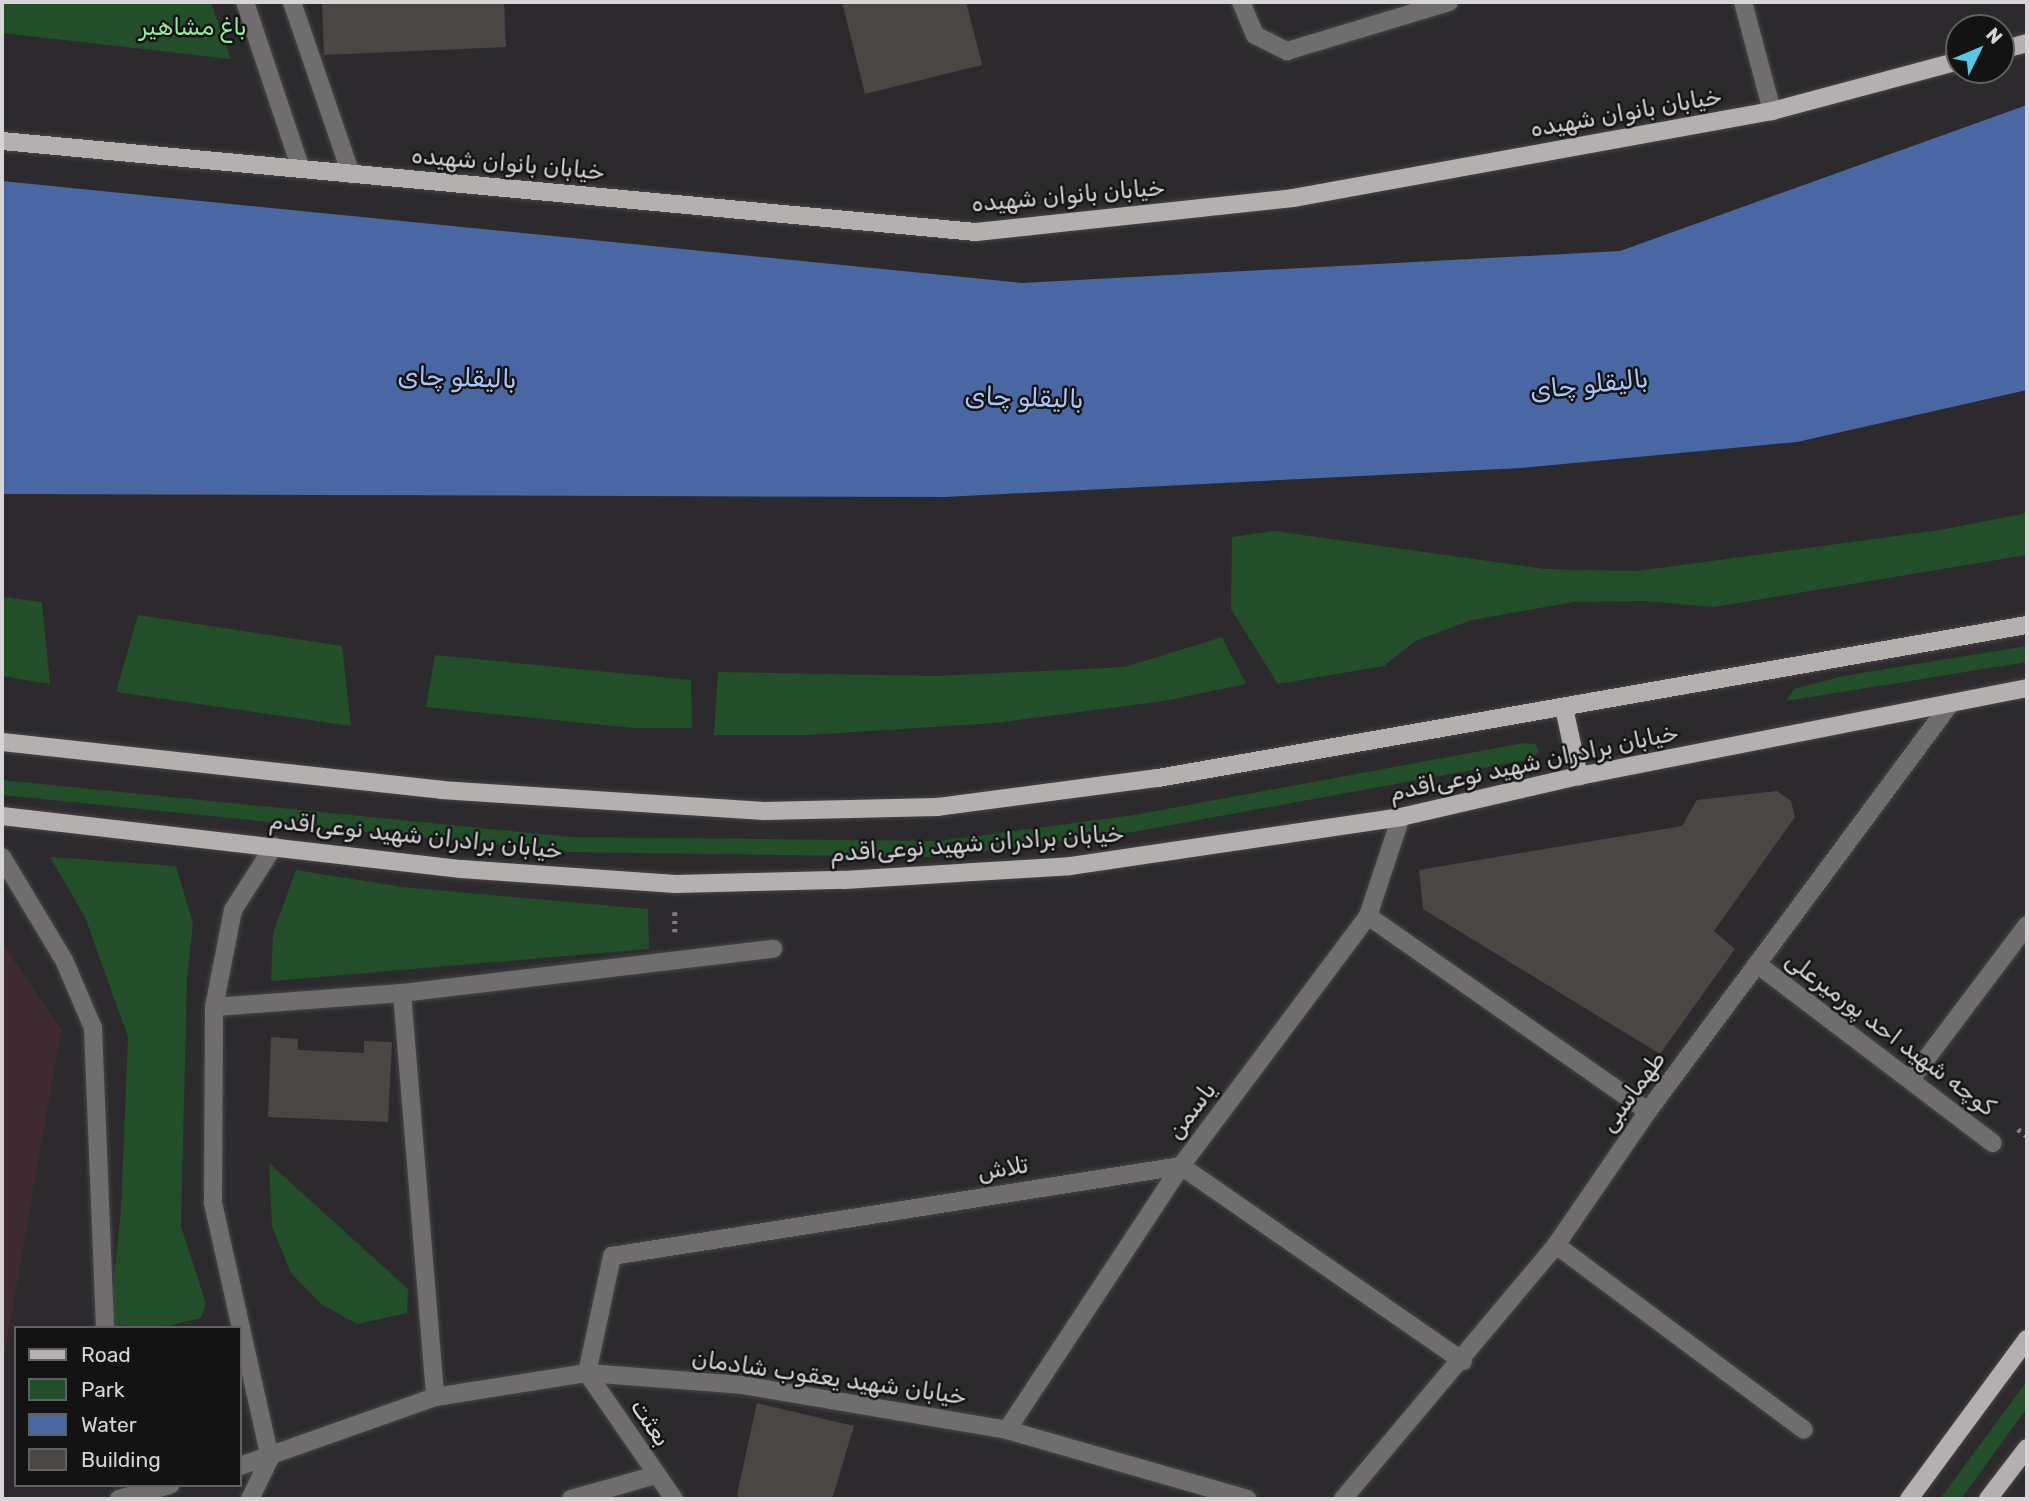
<!DOCTYPE html>
<html>
<head>
<meta charset="utf-8">
<style>
	body { margin:0 }
	#map { position:relative; width:2029px; height:1501px; overflow:hidden; background:#2c2a2d; font-family:Rubik,"Noto Naskh Arabic",sans-serif }
	div>[style] { position:absolute }
	[style*='--x'] { left:calc(var(--x)*1px); top:calc(var(--y)*1px); width:calc(var(--w)*1px); rotate:calc(var(--a)*1deg) }
	.medical>* { inset:0; background:#3f2c32 }
	.green>* { inset:0; background:#224e29 }
	.water>* { inset:0; background:#4967a2 }
	.building>* { inset:0; background:#4a4644 }
	.path>* { height:4.5px; margin-top:-2.25px; transform-origin:0; background:repeating-linear-gradient(90deg,#7f7d80 0 3.5px,transparent 0 8.5px) }
	.roads { filter:drop-shadow(0 0 2px #474548) drop-shadow(0 0 2px #474548) }
	.minor>* { height:18px; margin:-9px; padding:0 9px; transform-origin:9px; border-radius:9px; background:#6f6d6d }
	.major>* { height:18px; margin:-9px; padding:0 9px; transform-origin:9px; border-radius:9px; background:#b4b0af }
	span { translate:-50% -50%; white-space:nowrap; text-align:center; line-height:1.15; -webkit-text-stroke:5px #141314; paint-order:stroke }
	.park-label { font-size:24px; color:#94e99f }
	.street-label { font-size:24px; color:#d6d4d6 }
	.water-label { font-size:26px; color:#aac6f9; font-style:italic }
	.frame { position:absolute; inset:0; border:4px solid #d6d4d6; pointer-events:none }
	.legend { position:absolute; left:14px; top:1326px; width:228px; height:161px; box-sizing:border-box; background:#141314; border:2px solid #626062; margin:0; padding:9px 12px; list-style:none; font-size:21px; color:#d6d4d6 }
	.legend li { display:flex; align-items:center; gap:14px; height:35px }
	.legend b { width:35px; border:2px solid #626062 }
	.north { position:absolute; left:1945px; top:14px; width:70px; height:70px; box-sizing:border-box; background:#141314; border:2px solid #626062; border-radius:50%; rotate:47deg; font-size:19px; font-weight:700; line-height:28px; text-align:center; color:#d6d4d6 }
	.north::after { content:''; display:block; margin:auto; width:24px; height:32px; background:#58c9e3; clip-path:polygon(50% 0,100% 100%,50% 72%,0 100%) }
</style>
</head>
<body>
<div id="map">
	<div class="medical">
		<div style="clip-path:polygon(2px 943px,61px 1030px,2px 1369px)"></div>
	</div>
	<div class="green">
		<div style="clip-path:polygon(2px 2px,211px 2px,231px 59px,2px 33px)"></div>
		<div style="clip-path:polygon(2027px 513px,2027px 555px,1714px 607px,1644px 601px,1574px 602px,1472px 620px,1415px 641px,1384px 666px,1278px 684px,1231px 609px,1232px 537px,1274px 531px,1545px 569px,1637px 571px,1940px 530px)"></div>
		<div style="clip-path:polygon(2px 597px,42px 602px,50px 684px,2px 676px)"></div>
		<div style="clip-path:polygon(138px 615px,342px 646px,351px 726px,116px 692px)"></div>
		<div style="clip-path:polygon(1222px 637px,1246px 684px,1164px 701px,995px 723px,808px 735px,714px 735px,718px 672px,936px 676px,1125px 667px)"></div>
		<div style="clip-path:polygon(2027px 646px,2027px 662px,1786px 701px,1794px 689px,1843px 676px)"></div>
		<div style="clip-path:polygon(435px 655px,691px 680px,692px 728px,634px 728px,426px 707px)"></div>
		<div style="clip-path:polygon(1524px 743px,1535px 744px,1539px 751px,1532px 759px,1133px 832px,936px 857px,568px 852px,2px 795px,2px 780px,570px 837px,938px 841px,1134px 815px)"></div>
		<div style="clip-path:polygon(50px 857px,176px 866px,193px 924px,187px 979px,181px 1226px,206px 1304px,201px 1318px,159px 1328px,109px 1328px,121px 1210px,128px 1037px,85px 917px)"></div>
		<div style="clip-path:polygon(296px 870px,402px 887px,648px 909px,649px 949px,271px 981px,273px 933px)"></div>
		<div style="clip-path:polygon(269px 1163px,408px 1289px,407px 1313px,357px 1324px,321px 1304px,291px 1273px,272px 1226px)"></div>
		<div style="clip-path:polygon(2027px 1381px,2027px 1408px,1961px 1499px,1940px 1499px)"></div>
	</div>
	<div class="water">
		<div style="clip-path:polygon(2027px 105px,2027px 390px,1797px 442px,1521px 468px,944px 497px,2px 494px,2px 181px,1022px 283px,1620px 251px)"></div>
	</div>
	<div class="building">
		<div style="clip-path:polygon(322px 2px,504px 2px,506px 47px,324px 55px)"></div>
		<div style="clip-path:polygon(842px 2px,966px 2px,982px 65px,865px 94px)"></div>
		<div style="clip-path:polygon(1777px 791px,1791px 801px,1795px 817px,1714px 931px,1735px 949px,1660px 1054px,1423px 909px,1419px 870px,1682px 826px,1697px 800px)"></div>
		<div style="clip-path:polygon(271px 1037px,298px 1039px,298px 1050px,364px 1053px,364px 1041px,392px 1042px,388px 1122px,268px 1117px)"></div>
		<div style="clip-path:polygon(757px 1403px,854px 1426px,832px 1499px,740px 1499px,737px 1495px)"></div>
	</div>
	<div class="path">
		<div style="--x:675;--y:912;--w:20;--a:90"></div>
		<div style="--x:2018;--y:1129;--w:11;--a:38"></div>
	</div>
	<div class="roads">
		<div class="minor">
			<div style="--x:245;--y:2;--w:176;--a:71.5"></div>
			<div style="--x:292;--y:2;--w:182;--a:71.1"></div>
			<div style="--x:1241;--y:2;--w:36;--a:67"></div>
			<div style="--x:1255;--y:35;--w:36;--a:27"></div>
			<div style="--x:1287;--y:51;--w:169;--a:-16.8"></div>
			<div style="--x:1743;--y:2;--w:113;--a:75.1"></div>
			<div style="--x:2;--y:857;--w:120;--a:59"></div>
			<div style="--x:64;--y:960;--w:74;--a:66.9"></div>
			<div style="--x:93;--y:1028;--w:300;--a:87.7"></div>
			<div style="--x:1368;--y:916;--w:341;--a:34.9"></div>
			<div style="--x:1757;--y:964;--w:296;--a:37.2"></div>
			<div style="--x:402;--y:993;--w:405;--a:85.3"></div>
			<div style="--x:214;--y:1007;--w:189;--a:-4.3"></div>
			<div style="--x:402;--y:993;--w:374;--a:-6.8"></div>
			<div style="--x:1911;--y:1079;--w:193;--a:-53"></div>
			<div style="--x:1556;--y:1245;--w:309;--a:36.7"></div>
			<div style="--x:1007;--y:1430;--w:316;--a:-56.6"></div>
			<div style="--x:1181;--y:1166;--w:312;--a:-53.2"></div>
			<div style="--x:1368;--y:916;--w:104;--a:-71.6"></div>
			<div style="--x:240;--y:1466;--w:207;--a:-19.5"></div>
			<div style="--x:435;--y:1397;--w:154;--a:-9"></div>
			<div style="--x:587;--y:1373;--w:155;--a:4.4"></div>
			<div style="--x:742;--y:1385;--w:269;--a:9.6"></div>
			<div style="--x:1007;--y:1430;--w:250;--a:16"></div>
			<div style="--x:119;--y:1499;--w:53;--a:-15.4"></div>
			<div style="--x:250;--y:1499;--w:46;--a:-64"></div>
			<div style="--x:270;--y:1458;--w:262;--a:-102.6"></div>
			<div style="--x:213;--y:1202;--w:195;--a:-89.7"></div>
			<div style="--x:214;--y:1007;--w:99;--a:-78.9"></div>
			<div style="--x:233;--y:910;--w:76;--a:-57.4"></div>
			<div style="--x:571;--y:1499;--w:88;--a:-15.8"></div>
			<div style="--x:674;--y:1499;--w:153;--a:-124.6"></div>
			<div style="--x:587;--y:1373;--w:120;--a:-77.9"></div>
			<div style="--x:612;--y:1256;--w:576;--a:-8.99"></div>
			<div style="--x:1181;--y:1166;--w:343;--a:34.7"></div>
			<div style="--x:1343;--y:1499;--w:331;--a:-50"></div>
			<div style="--x:1556;--y:1245;--w:163;--a:-55.5"></div>
			<div style="--x:1648;--y:1111;--w:507;--a:-53.42"></div>
		</div>
		<div class="major">
			<div style="--x:2001;--y:50;--w:27;--a:-15"></div>
			<div style="--x:2;--y:141;--w:978;--a:5.34"></div>
			<div style="--x:976;--y:232;--w:319;--a:-6.1"></div>
			<div style="--x:1293;--y:198;--w:487;--a:-10.3"></div>
			<div style="--x:1772;--y:111;--w:194;--a:-15"></div>
			<div style="--x:1564;--y:708;--w:70;--a:77.6"></div>
			<div style="--x:2;--y:742;--w:442;--a:6.2"></div>
			<div style="--x:441;--y:790;--w:324;--a:3.7"></div>
			<div style="--x:764;--y:811;--w:173;--a:-1.3"></div>
			<div style="--x:937;--y:807;--w:223;--a:-7.5"></div>
			<div style="--x:1158;--y:778;--w:882;--a:-9.99"></div>
			<div style="--x:2;--y:816;--w:462;--a:6.6"></div>
			<div style="--x:461;--y:869;--w:215;--a:4"></div>
			<div style="--x:675;--y:884;--w:169;--a:-1.4"></div>
			<div style="--x:844;--y:880;--w:226;--a:-3.5"></div>
			<div style="--x:1070;--y:866;--w:335;--a:-8.4"></div>
			<div style="--x:1401;--y:817;--w:183;--a:-13"></div>
			<div style="--x:1579;--y:776;--w:457;--a:-11.1"></div>
			<div style="--x:1909;--y:1499;--w:199;--a:-53.6"></div>
			<div style="--x:1988;--y:1499;--w:64;--a:-52.6"></div>
		</div>
	</div>
	<div class="park-label">
		<span style="left:193px;top:28px">باغ مشاهیر</span>
	</div>
	<div class="street-label">
		<span style="left:1626px;top:113px;rotate:-10deg">خیابان بانوان شهیده</span>
		<span style="left:508px;top:164px;rotate:5deg">خیابان بانوان شهیده</span>
		<span style="left:1068px;top:196px;rotate:-5deg">خیابان بانوان شهیده</span>
		<span style="left:1534px;top:763px;rotate:-12deg">خیابان برادران شهید نوعی‌اقدم</span>
		<span style="left:416px;top:836px;rotate:6deg">خیابان برادران شهید نوعی‌اقدم</span>
		<span style="left:977px;top:844px;rotate:-4deg">خیابان برادران شهید نوعی‌اقدم</span>
		<span style="left:1890px;top:1034px;rotate:37deg">کوچه شهید احد پورمیرعلی</span>
		<span style="left:1633px;top:1092px;rotate:-54deg">طهماسبی</span>
		<span style="left:1192px;top:1111px;rotate:-53deg">یاسمن</span>
		<span style="left:1003px;top:1169px;rotate:-9deg">تلاش</span>
		<span style="left:829px;top:1378px;rotate:8deg">خیابان شهید یعقوب شادمان</span>
		<span style="left:650px;top:1423px;rotate:56deg">بعثت</span>
	</div>
	<div class="water-label">
		<span style="left:457px;top:378px;rotate:2deg">بالیقلو چای</span>
		<span style="left:1589px;top:385px;rotate:-6deg">بالیقلو چای</span>
		<span style="left:1024px;top:398px;rotate:2deg">بالیقلو چای</span>
	</div>
	<div class="frame"></div>
	<ul class="legend">
	<li><b style="height:9px;background:#b4b0af"></b>Road</li>
	<li><b style="height:19px;background:#224e29"></b>Park</li>
	<li><b style="height:19px;background:#4967a2"></b>Water</li>
	<li><b style="height:19px;background:#4a4644"></b>Building</li>
	</ul>
	<div class="north">N</div>
</div>
</body>
</html>
